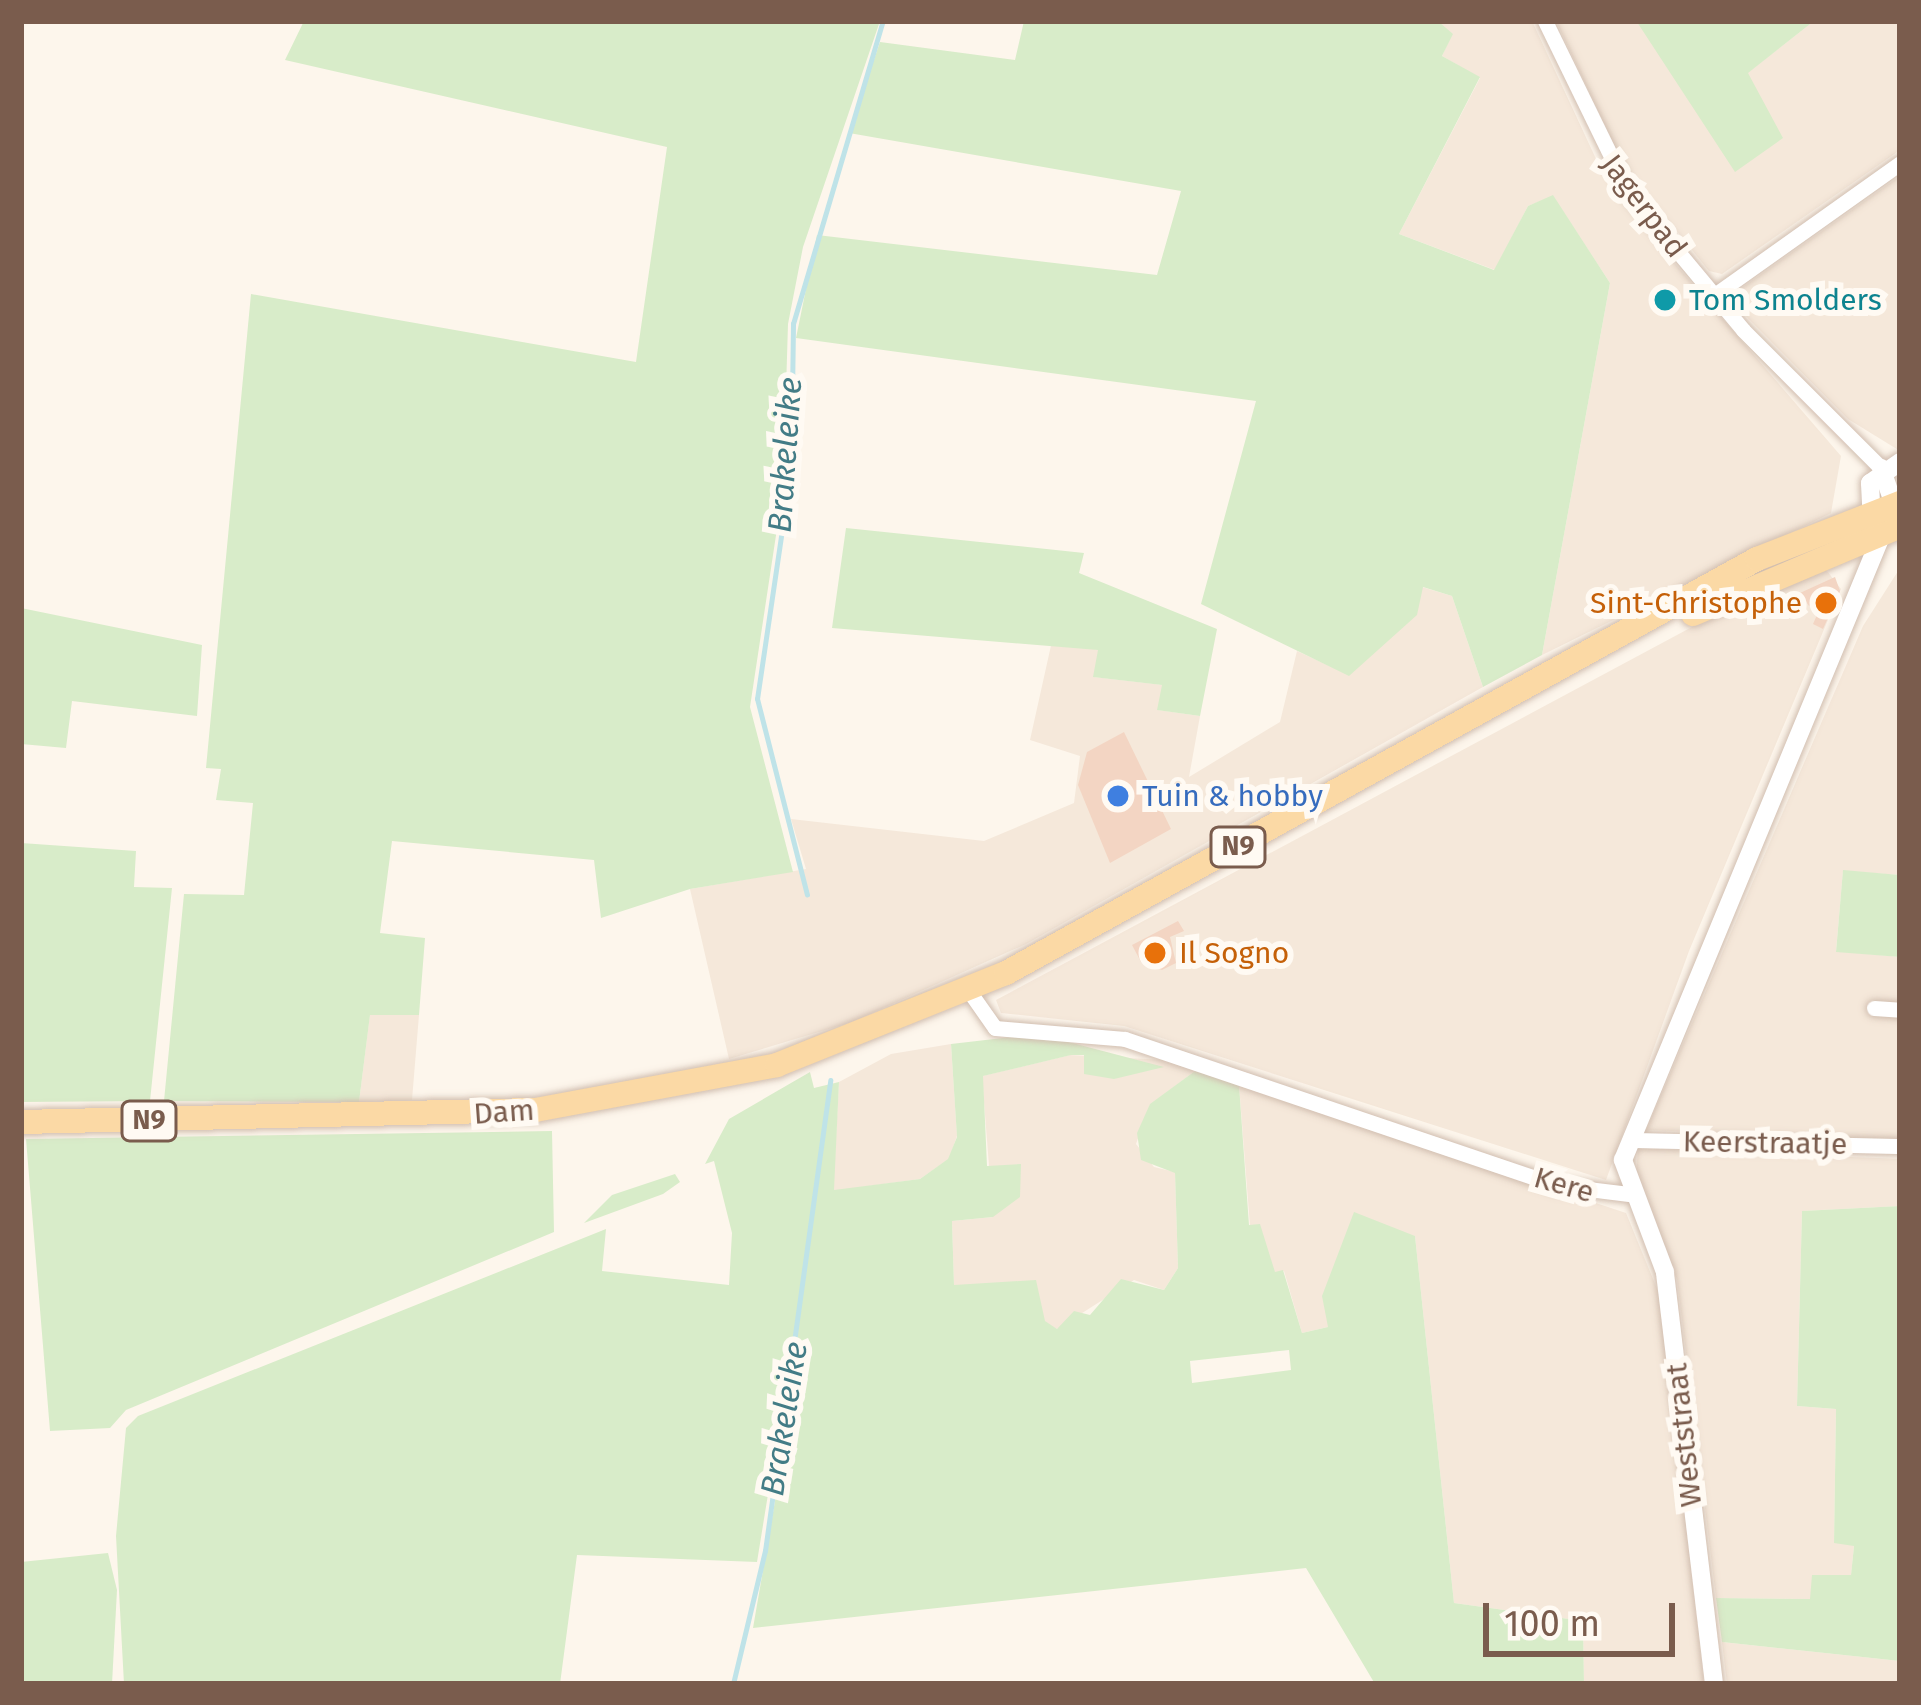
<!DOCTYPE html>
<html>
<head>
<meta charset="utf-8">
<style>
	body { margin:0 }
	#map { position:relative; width:1921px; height:1705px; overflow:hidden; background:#fdf6ec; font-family:"Fira Sans",sans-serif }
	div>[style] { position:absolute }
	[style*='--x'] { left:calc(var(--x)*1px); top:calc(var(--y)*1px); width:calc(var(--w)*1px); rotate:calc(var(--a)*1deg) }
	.residential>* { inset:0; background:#f5e8da }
	.green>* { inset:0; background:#d8ecc9 }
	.stream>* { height:4.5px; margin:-2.25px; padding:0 2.25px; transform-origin:2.25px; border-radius:2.25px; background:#bfe3e8 }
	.building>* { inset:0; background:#f3d5c3 }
	.roads { filter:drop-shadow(0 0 3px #d1beb0) drop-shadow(0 0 3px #d1beb0) }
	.minor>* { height:15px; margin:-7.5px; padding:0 7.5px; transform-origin:7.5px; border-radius:7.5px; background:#fff }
	.tertiary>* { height:18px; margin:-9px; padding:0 9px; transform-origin:9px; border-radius:9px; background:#fff }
	.primary>* { height:24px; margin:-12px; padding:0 12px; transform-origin:12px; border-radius:12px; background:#fbd9a5 }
	.dots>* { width:33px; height:33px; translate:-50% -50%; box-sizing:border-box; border:6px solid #fffaf3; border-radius:50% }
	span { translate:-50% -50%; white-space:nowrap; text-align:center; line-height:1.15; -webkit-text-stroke:12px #fffaf3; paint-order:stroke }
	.shield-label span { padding:3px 9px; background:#fffaf3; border:3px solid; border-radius:9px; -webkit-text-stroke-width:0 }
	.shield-label { font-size:27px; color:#7a5c4d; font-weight:700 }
	.street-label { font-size:30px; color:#7a5c4d }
	.culture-label { font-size:30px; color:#0d838f }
	.left { translate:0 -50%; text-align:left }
	.food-label { font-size:30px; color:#c56008 }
	.right { translate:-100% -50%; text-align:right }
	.shop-label { font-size:30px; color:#366cbe }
	.water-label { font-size:33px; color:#437c86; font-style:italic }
	.frame { position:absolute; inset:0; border:24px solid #7a5c4d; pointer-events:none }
	.scale { position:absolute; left:1483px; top:1603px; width:192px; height:54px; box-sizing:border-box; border:6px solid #7a5c4d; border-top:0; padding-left:15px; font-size:36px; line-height:42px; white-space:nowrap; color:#7a5c4d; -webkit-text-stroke:9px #fffaf3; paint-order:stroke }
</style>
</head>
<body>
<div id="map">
	<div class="residential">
		<div style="clip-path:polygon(1438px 21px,1532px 21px,1609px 187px,1841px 456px,1831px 513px,1542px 655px,1610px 283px,1553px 196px,1528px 206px,1495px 270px,1399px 234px,1480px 78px,1442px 56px,1452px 34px)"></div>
		<div style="clip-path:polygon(1556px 21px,1640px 21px,1747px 73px,1814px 21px,1900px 21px,1900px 150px,1722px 274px,1709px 271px,1623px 164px)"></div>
		<div style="clip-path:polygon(1900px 176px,1900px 451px,1848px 419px,1734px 304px,1736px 292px)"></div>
		<div style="clip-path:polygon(1824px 567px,1841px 589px,1689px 951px,1606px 1180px,1124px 1026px,1001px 1013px,996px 1000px,1705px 620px)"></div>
		<div style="clip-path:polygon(1900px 568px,1900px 875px,1843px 871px,1836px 951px,1900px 957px,1900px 1140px,1646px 1130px,1863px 626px)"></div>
		<div style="clip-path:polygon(1422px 587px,1452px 596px,1483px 687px,1026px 944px,852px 1022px,729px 1059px,690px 889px,806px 869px,791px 819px,984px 841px,1074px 803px,1080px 756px,1030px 740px,1052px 641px,1099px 650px,1094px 677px,1163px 685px,1158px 710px,1200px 716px,1189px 777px,1280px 722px,1297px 651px,1349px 675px)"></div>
		<div style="clip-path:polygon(370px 1014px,419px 1015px,412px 1100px,359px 1102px)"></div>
		<div style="clip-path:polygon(951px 1044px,957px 1136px,949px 1159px,920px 1179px,833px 1191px,839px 1082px,891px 1054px)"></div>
		<div style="clip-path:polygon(1070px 1055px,1165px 1060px,1195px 1071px,1150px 1105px,1136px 1144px,1154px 1167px,1175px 1172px,1178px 1268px,1164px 1290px,1134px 1280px,1057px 1329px,954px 1285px,952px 1221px,993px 1217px,982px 1076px)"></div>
		<div style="clip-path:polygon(1239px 1085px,1626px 1213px,1660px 1296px,1704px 1684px,1584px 1684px,1583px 1621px,1454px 1603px,1415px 1236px,1328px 1327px,1302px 1333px,1284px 1271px,1275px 1273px,1250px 1226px)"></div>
		<div style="clip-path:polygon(1638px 1148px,1900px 1159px,1900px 1206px,1802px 1211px,1797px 1406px,1836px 1409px,1834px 1542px,1854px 1545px,1851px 1576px,1811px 1599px,1716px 1598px,1677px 1279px,1635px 1191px)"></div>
		<div style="clip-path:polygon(1722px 1642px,1900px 1661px,1900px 1684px,1727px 1684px)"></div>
	</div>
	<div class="green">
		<div style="clip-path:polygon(304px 21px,880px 21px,803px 247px,788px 324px,783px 489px,750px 707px,793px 872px,690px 889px,601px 918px,594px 860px,392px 841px,380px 933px,425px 938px,419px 1015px,370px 1015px,359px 1102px,164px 1101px,184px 894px,244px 895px,253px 803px,216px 800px,221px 769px,206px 768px,251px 294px,636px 362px,667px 147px,285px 60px)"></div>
		<div style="clip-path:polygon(1024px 21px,1438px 21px,1453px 34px,1442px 56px,1480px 77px,1399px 234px,1494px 270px,1528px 206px,1553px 195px,1610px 283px,1542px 655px,1483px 687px,1452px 596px,1423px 587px,1417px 615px,1349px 676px,1201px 604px,1256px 401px,796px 338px,817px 235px,1157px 275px,1181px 191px,849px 133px,880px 42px,1015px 60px)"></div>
		<div style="clip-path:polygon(1814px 21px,1748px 73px,1783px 138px,1735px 172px,1637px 22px)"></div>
		<div style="clip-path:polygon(846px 528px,1084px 553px,1079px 573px,1217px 629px,1200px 716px,1157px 710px,1162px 685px,1093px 677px,1098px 650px,832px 628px)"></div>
		<div style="clip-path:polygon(21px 608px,202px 645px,197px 716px,72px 701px,66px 748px,21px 744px)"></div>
		<div style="clip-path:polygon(21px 843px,136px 851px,134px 887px,172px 888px,150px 1101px,21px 1102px)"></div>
		<div style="clip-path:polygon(1843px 870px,1900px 875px,1900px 957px,1836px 952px)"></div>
		<div style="clip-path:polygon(evenodd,1038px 1034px,1164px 1067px,1114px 1079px,1084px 1074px,1084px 1055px,1071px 1055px,983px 1076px,987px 1166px,1021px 1164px,1020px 1197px,993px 1217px,952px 1221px,954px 1285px,1036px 1280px,1045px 1321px,1057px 1329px,1074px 1311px,1090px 1315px,1121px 1279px,1164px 1290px,1178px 1268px,1175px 1173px,1141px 1160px,1137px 1133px,1150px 1104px,1195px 1071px,1239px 1085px,1249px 1225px,1260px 1224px,1275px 1272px,1283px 1270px,1302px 1333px,1328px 1327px,1322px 1296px,1354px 1212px,1415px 1236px,1454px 1603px,1583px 1621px,1584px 1684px,1375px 1684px,1306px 1568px,753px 1628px,792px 1403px,783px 1402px,757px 1562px,577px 1555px,560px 1684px,124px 1684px,116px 1536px,126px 1428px,138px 1416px,606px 1229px,602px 1271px,729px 1285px,732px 1233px,714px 1161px,705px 1164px,729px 1119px,810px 1072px,814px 1088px,839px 1082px,834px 1190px,920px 1179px,948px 1159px,957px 1137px,951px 1044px,1038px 1034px,1289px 1350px,1291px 1370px,1192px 1383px,1190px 1361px,1289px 1350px)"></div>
		<div style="clip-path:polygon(552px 1131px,554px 1232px,126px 1410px,110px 1428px,50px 1431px,26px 1139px)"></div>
		<div style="clip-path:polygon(675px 1174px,680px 1182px,663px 1194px,584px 1223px,612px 1195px)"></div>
		<div style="clip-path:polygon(1900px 1206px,1900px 1661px,1722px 1642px,1716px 1598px,1810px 1599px,1812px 1575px,1851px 1575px,1854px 1546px,1834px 1543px,1836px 1409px,1797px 1406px,1802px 1211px)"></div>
		<div style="clip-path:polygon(108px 1553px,117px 1590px,112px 1684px,21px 1684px,21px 1562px)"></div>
	</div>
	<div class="stream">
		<div style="--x:807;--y:895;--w:202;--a:-104.3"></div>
		<div style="--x:757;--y:699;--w:233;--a:-81.6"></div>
		<div style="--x:791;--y:468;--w:144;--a:-89.2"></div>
		<div style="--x:793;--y:324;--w:316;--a:-73.5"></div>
		<div style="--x:733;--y:1684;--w:137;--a:-76.5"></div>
		<div style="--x:765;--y:1551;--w:475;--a:-82.1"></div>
	</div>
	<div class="building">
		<div style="clip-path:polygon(1835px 577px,1840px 591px,1823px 629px,1813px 624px,1824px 599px,1809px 606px,1800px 593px)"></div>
		<div style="clip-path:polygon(1124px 732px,1171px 829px,1110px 863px,1078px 785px,1087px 752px)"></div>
		<div style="clip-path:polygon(1178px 921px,1184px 931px,1170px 937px,1176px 963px,1162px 970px,1141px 962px,1132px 945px)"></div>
	</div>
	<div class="roads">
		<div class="minor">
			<div style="--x:1545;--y:21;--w:191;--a:64"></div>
			<div style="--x:1629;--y:193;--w:178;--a:50.2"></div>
			<div style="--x:1743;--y:330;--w:195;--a:45"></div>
			<div style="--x:1713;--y:296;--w:229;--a:-35.4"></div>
			<div style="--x:969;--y:991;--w:45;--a:54.9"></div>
			<div style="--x:995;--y:1028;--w:130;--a:4.8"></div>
			<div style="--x:1125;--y:1039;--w:455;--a:18.7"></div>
			<div style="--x:1556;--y:1185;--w:74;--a:7"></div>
			<div style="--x:1874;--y:1008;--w:26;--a:4"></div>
			<div style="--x:1631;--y:1140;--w:269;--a:1.3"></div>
		</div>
		<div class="tertiary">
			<div style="--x:1872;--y:522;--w:39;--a:-93"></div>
			<div style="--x:1870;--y:483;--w:37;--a:-35"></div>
			<div style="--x:1714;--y:1684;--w:415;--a:-96.8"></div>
			<div style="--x:1665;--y:1272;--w:120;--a:-110.6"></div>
			<div style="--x:1623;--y:1160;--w:709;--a:-67.52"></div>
			<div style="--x:1894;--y:505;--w:39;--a:-109"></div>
		</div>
		<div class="primary">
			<div style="--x:1693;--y:614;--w:225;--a:-23"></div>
			<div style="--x:21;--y:1122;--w:514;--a:-1.34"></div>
			<div style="--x:535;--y:1110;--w:246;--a:-10.5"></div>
			<div style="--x:777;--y:1065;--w:247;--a:-21.9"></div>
			<div style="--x:1006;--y:973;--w:858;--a:-28.87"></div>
			<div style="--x:1757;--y:559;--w:154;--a:-21.4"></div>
		</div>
	</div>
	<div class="dots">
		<div style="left:1665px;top:300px;background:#0f9aa8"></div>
		<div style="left:1826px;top:603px;background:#e8710a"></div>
		<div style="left:1118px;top:796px;background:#3f7fe0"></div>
		<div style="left:1155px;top:953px;background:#e8710a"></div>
	</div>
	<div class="shield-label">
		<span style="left:1238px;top:847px">N9</span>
		<span style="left:149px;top:1121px">N9</span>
	</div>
	<div class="street-label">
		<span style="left:1644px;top:206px;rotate:53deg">Jagerpad</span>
		<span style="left:504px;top:1112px;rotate:-4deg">Dam</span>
		<span style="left:1765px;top:1143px;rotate:1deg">Keerstraatje</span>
		<span style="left:1564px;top:1185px;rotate:16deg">Kere</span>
		<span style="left:1684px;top:1435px;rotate:-96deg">Weststraat</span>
	</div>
	<div class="culture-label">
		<span class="left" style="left:1689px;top:300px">Tom Smolders</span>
	</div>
	<div class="food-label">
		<span class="right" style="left:1802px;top:603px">Sint-Christophe</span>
		<span class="left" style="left:1179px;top:953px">Il Sogno</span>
	</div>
	<div class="shop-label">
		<span class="left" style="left:1142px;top:796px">Tuin &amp; hobby</span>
	</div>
	<div class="water-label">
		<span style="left:786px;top:455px;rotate:-86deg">Brakeleike</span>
		<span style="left:785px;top:1419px;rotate:-81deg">Brakeleike</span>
	</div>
	<div class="frame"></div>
	<div class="scale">100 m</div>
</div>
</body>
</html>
